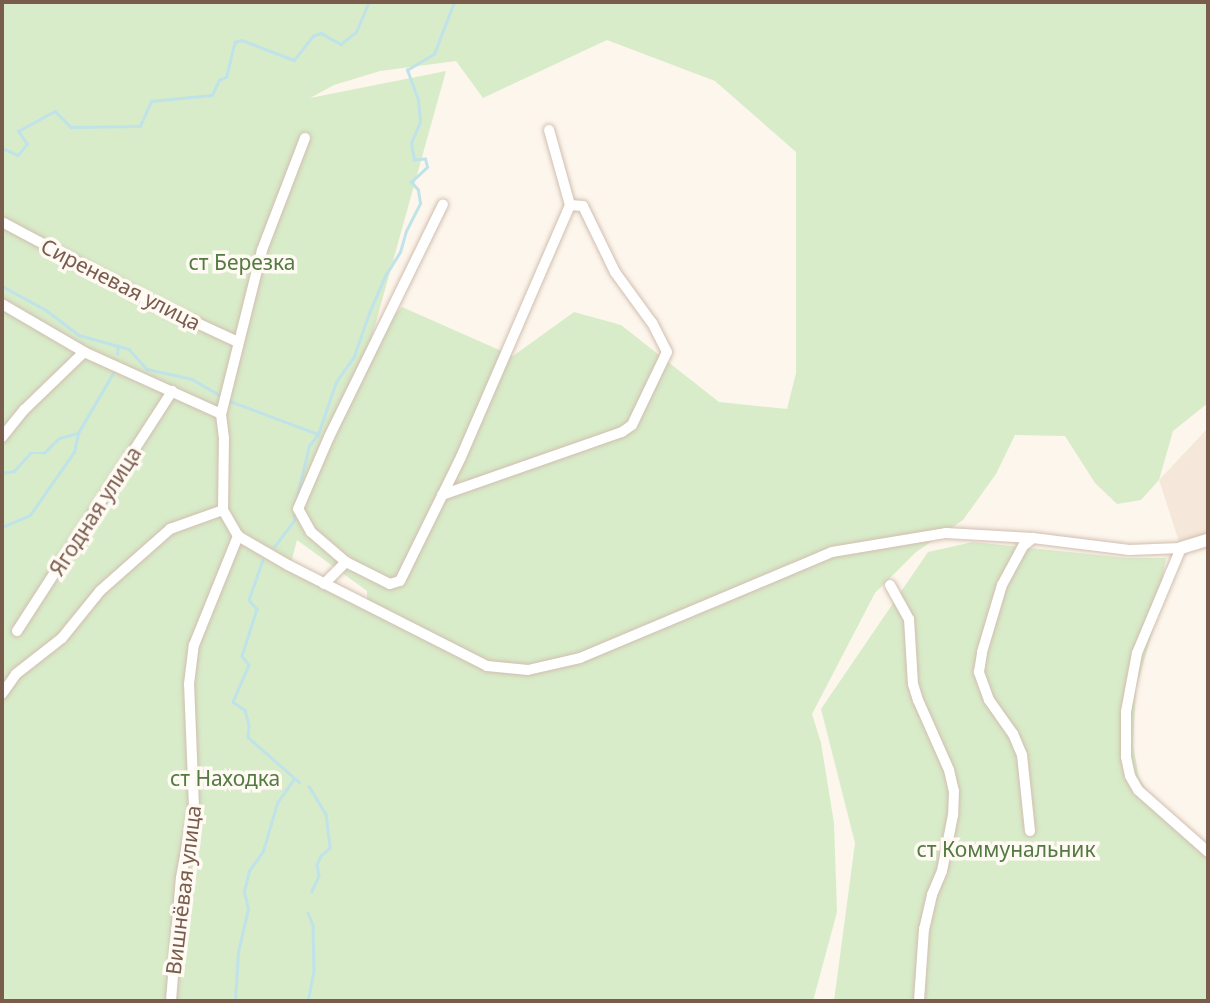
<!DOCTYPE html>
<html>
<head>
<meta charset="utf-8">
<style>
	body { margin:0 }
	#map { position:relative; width:1210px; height:1003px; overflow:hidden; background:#fdf6ec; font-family:"Noto Sans",sans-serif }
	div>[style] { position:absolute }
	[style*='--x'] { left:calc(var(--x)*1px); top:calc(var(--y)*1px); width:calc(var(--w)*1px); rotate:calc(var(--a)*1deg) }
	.residential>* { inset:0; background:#f5e8da }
	.green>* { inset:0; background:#d8ecc9 }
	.stream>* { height:2.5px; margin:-1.25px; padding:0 1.25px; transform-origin:1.25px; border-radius:1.25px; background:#bfe3e8 }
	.roads { filter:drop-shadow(0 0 2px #d1beb0) drop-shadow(0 0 2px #d1beb0) }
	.minor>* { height:10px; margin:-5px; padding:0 5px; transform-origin:5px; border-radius:5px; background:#fff }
	.tertiary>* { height:12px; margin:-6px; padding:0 6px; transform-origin:6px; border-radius:6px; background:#fff }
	span { translate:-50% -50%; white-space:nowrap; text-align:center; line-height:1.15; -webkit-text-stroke:7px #fffaf3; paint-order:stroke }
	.park-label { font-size:21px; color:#537a41 }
	.street-label { font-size:21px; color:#7a5c4d }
	.frame { position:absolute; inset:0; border:4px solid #7a5c4d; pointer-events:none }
</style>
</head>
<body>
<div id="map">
	<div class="residential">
		<div style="clip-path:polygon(1208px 428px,1208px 543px,1181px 548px,1159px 480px)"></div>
	</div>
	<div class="green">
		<div style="clip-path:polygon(evenodd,2px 2px,1208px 2px,1208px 403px,1173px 431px,1159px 480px,1141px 500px,1117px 504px,1095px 483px,1065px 436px,1015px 435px,996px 474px,963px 520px,916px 552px,875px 593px,812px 714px,821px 743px,834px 823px,837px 912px,813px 1001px,2px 1001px,2px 2px,607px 40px,715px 81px,796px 152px,796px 373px,787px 409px,719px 402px,621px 325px,574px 312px,513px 356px,402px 307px,371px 340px,446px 71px,310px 98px,334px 85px,380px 71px,456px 61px,483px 98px,607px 40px,2px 2px,297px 540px,367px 591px,367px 601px,291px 563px,297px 540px)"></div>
		<div style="clip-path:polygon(973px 542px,1127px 558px,1166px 558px,1155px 623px,1136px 688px,1133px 745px,1139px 778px,1150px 796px,1208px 847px,1208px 1001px,834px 1001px,855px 843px,821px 709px,928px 552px)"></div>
	</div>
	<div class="stream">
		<div style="--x:2;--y:148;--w:17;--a:24"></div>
		<div style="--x:18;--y:155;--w:14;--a:-51"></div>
		<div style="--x:27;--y:144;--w:16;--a:-125"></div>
		<div style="--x:18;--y:131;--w:42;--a:-28.4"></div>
		<div style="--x:55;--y:111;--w:23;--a:45"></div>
		<div style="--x:71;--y:127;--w:69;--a:-0.8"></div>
		<div style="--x:140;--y:126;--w:27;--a:-66"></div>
		<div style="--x:151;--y:101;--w:61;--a:-5.6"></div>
		<div style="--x:212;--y:95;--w:17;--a:-65"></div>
		<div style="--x:219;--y:80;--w:8;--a:-23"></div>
		<div style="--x:226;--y:77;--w:36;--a:-76"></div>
		<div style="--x:235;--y:42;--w:7;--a:-16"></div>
		<div style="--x:242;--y:40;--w:56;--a:21"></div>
		<div style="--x:294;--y:60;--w:31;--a:-52"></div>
		<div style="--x:313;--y:36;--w:9;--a:-21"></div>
		<div style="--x:321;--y:33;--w:23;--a:29"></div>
		<div style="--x:341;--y:44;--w:19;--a:-39"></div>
		<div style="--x:356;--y:32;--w:33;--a:-67"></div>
		<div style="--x:2;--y:286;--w:50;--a:28.6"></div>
		<div style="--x:46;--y:310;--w:41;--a:37.1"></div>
		<div style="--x:79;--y:335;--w:41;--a:15.8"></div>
		<div style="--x:117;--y:354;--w:8;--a:-83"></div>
		<div style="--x:118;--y:346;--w:11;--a:15"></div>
		<div style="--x:129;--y:349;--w:27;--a:48"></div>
		<div style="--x:147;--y:369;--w:46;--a:12.5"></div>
		<div style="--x:192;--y:379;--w:34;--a:30"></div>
		<div style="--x:227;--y:400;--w:97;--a:20.5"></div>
		<div style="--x:2;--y:473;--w:12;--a:-9"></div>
		<div style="--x:14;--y:471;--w:24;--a:-48"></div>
		<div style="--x:30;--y:453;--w:14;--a:0"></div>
		<div style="--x:44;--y:453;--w:21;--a:-45"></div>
		<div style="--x:59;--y:438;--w:20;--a:-15"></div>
		<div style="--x:78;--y:433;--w:69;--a:-59.7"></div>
		<div style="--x:295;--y:505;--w:61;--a:-76.7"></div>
		<div style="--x:309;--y:446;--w:15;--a:-53"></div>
		<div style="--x:318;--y:434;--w:55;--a:-70.9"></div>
		<div style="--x:336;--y:382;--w:32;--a:-55"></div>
		<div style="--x:354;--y:356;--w:46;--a:-70.8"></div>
		<div style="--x:369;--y:313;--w:40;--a:-66.6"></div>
		<div style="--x:385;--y:276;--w:28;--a:-58"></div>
		<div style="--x:400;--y:252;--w:22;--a:-74"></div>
		<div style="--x:406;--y:231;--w:31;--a:-63"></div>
		<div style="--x:420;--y:203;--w:13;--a:-99"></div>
		<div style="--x:418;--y:190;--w:11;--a:-131"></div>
		<div style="--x:411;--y:182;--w:22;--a:-43"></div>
		<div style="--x:427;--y:167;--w:8;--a:-104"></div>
		<div style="--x:425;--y:159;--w:11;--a:175"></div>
		<div style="--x:414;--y:160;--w:17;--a:-100"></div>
		<div style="--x:411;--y:143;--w:23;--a:-67"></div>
		<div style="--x:420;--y:122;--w:22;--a:-95"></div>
		<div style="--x:418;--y:100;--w:32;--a:-110"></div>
		<div style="--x:407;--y:70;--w:31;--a:-31"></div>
		<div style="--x:434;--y:54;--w:56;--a:-69"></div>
		<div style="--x:2;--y:527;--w:30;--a:-23"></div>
		<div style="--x:30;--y:515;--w:77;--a:-55.1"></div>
		<div style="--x:74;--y:452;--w:18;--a:-77"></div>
		<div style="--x:274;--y:547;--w:34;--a:-53"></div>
		<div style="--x:294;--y:520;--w:8;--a:-90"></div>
		<div style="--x:263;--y:560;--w:42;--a:109.3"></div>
		<div style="--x:249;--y:600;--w:12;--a:48"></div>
		<div style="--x:257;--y:609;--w:49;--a:107.7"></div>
		<div style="--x:242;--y:656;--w:11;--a:52"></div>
		<div style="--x:249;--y:665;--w:40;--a:113.4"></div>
		<div style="--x:233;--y:702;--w:14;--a:34"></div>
		<div style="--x:245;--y:710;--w:16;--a:75"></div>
		<div style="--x:249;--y:725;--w:12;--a:95"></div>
		<div style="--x:248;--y:737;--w:68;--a:41.4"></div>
		<div style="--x:309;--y:786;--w:33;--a:59"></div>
		<div style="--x:326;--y:814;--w:34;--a:83"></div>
		<div style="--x:330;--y:848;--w:12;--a:138"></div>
		<div style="--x:321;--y:856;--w:10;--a:114"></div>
		<div style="--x:317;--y:865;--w:11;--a:80"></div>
		<div style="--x:319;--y:876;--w:17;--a:115"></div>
		<div style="--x:308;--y:913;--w:13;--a:67"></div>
		<div style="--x:313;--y:925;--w:46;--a:88.8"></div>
		<div style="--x:314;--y:971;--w:31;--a:101"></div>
		<div style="--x:235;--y:1001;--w:49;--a:-86.5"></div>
		<div style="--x:238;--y:952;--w:44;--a:-76.9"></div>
		<div style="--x:248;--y:909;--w:18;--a:-103"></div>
		<div style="--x:244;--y:891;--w:21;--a:-76"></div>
		<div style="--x:249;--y:871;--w:24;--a:-55"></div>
		<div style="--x:263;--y:851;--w:50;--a:-73.7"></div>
		<div style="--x:277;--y:803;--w:29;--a:-55"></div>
	</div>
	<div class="roads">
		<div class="minor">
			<div style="--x:305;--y:138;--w:120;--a:111"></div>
			<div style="--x:262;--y:250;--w:169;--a:104"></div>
			<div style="--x:221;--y:414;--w:24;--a:83"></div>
			<div style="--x:224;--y:438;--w:72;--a:90.8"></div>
			<div style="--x:223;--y:510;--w:30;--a:60"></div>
			<div style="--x:238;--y:536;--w:58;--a:30.1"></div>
			<div style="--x:288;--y:565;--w:223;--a:26.9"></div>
			<div style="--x:487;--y:666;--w:41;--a:5.6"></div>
			<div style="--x:528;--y:670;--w:53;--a:-13"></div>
			<div style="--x:580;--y:658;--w:273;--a:-22.8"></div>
			<div style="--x:832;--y:552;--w:116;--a:-9.5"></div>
			<div style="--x:946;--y:533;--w:87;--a:3.3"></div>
			<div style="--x:1033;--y:538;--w:97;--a:7.1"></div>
			<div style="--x:1129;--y:550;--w:52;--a:-2.2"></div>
			<div style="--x:1181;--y:548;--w:114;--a:112.7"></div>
			<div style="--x:1137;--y:653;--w:60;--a:100.6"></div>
			<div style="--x:1126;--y:712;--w:45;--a:90"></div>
			<div style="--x:1126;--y:757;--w:19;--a:78"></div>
			<div style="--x:1130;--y:776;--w:16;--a:60"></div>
			<div style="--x:1138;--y:790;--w:94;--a:41.5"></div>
			<div style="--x:4;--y:223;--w:172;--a:28.1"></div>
			<div style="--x:156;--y:304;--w:90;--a:24.9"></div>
			<div style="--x:2;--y:304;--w:95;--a:30.3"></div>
			<div style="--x:84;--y:352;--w:150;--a:24.3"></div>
			<div style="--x:2;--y:437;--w:35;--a:-51"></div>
			<div style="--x:24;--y:410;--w:83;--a:-44"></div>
			<div style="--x:442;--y:495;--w:191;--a:-19.3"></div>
			<div style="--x:622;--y:432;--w:12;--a:-35"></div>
			<div style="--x:632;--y:425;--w:81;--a:-64.4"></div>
			<div style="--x:667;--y:352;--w:33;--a:-117"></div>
			<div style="--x:652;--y:323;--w:63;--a:-126"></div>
			<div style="--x:615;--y:272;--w:73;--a:-115.9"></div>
			<div style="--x:583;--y:206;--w:13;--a:-176"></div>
			<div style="--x:346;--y:562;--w:46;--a:-139.4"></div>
			<div style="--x:311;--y:532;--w:26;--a:-119"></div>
			<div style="--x:298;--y:509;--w:78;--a:-66.7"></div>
			<div style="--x:329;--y:437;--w:259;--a:-63.9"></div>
			<div style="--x:324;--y:584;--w:31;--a:-45"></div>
			<div style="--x:346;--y:562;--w:49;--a:26.6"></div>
			<div style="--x:390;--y:584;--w:10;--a:-17"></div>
			<div style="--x:400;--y:581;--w:138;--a:-63.8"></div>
			<div style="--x:461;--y:457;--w:275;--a:-66.6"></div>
			<div style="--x:570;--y:205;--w:78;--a:-105.6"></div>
			<div style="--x:890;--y:585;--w:39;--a:61"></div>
			<div style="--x:909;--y:619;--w:65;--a:86.5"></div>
			<div style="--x:913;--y:684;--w:17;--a:73"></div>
			<div style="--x:918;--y:700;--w:77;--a:66.1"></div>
			<div style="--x:949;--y:770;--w:22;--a:77"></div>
			<div style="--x:954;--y:791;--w:24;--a:92"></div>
			<div style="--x:953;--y:815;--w:57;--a:101.1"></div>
			<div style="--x:942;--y:871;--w:26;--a:113"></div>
			<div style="--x:932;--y:895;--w:35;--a:103"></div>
			<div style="--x:924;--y:929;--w:72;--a:94"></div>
			<div style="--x:17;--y:631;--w:286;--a:-57.1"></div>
			<div style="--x:2;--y:694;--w:24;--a:-55"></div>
			<div style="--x:16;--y:674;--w:58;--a:-38"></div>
			<div style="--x:62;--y:638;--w:60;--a:-51"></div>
			<div style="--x:100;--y:591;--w:94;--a:-41.5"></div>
			<div style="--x:170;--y:529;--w:56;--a:-19.7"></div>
			<div style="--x:1030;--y:831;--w:76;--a:-96"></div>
			<div style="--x:1022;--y:755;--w:23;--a:-113"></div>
			<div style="--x:1013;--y:734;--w:42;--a:-125.2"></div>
			<div style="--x:989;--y:700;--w:30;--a:-110"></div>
			<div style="--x:979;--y:672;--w:20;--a:-81"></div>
			<div style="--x:982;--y:652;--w:70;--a:-73.4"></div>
			<div style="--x:1002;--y:585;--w:44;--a:-61.7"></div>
			<div style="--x:1023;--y:546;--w:13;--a:-39"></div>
			<div style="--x:171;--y:1001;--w:123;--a:-85.4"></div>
			<div style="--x:181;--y:878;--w:72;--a:-79.6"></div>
			<div style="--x:194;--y:807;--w:123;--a:-92.3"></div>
			<div style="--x:189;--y:684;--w:39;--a:-83"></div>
			<div style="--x:194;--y:645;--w:118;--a:-68"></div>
		</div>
		<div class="tertiary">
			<div style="--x:1181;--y:548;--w:28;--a:-17"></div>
		</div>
	</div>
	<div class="park-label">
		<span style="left:242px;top:262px">ст Березка</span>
		<span style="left:225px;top:778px">ст Находка</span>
		<span style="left:1006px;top:849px">ст Коммунальник</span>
	</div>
	<div class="street-label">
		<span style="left:121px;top:284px;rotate:27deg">Сиреневая улица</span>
		<span style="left:95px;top:511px;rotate:-57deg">Ягодная улица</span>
		<span style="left:183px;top:890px;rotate:-83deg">Вишнёвая улица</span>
	</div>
	<div class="frame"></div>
</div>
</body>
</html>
